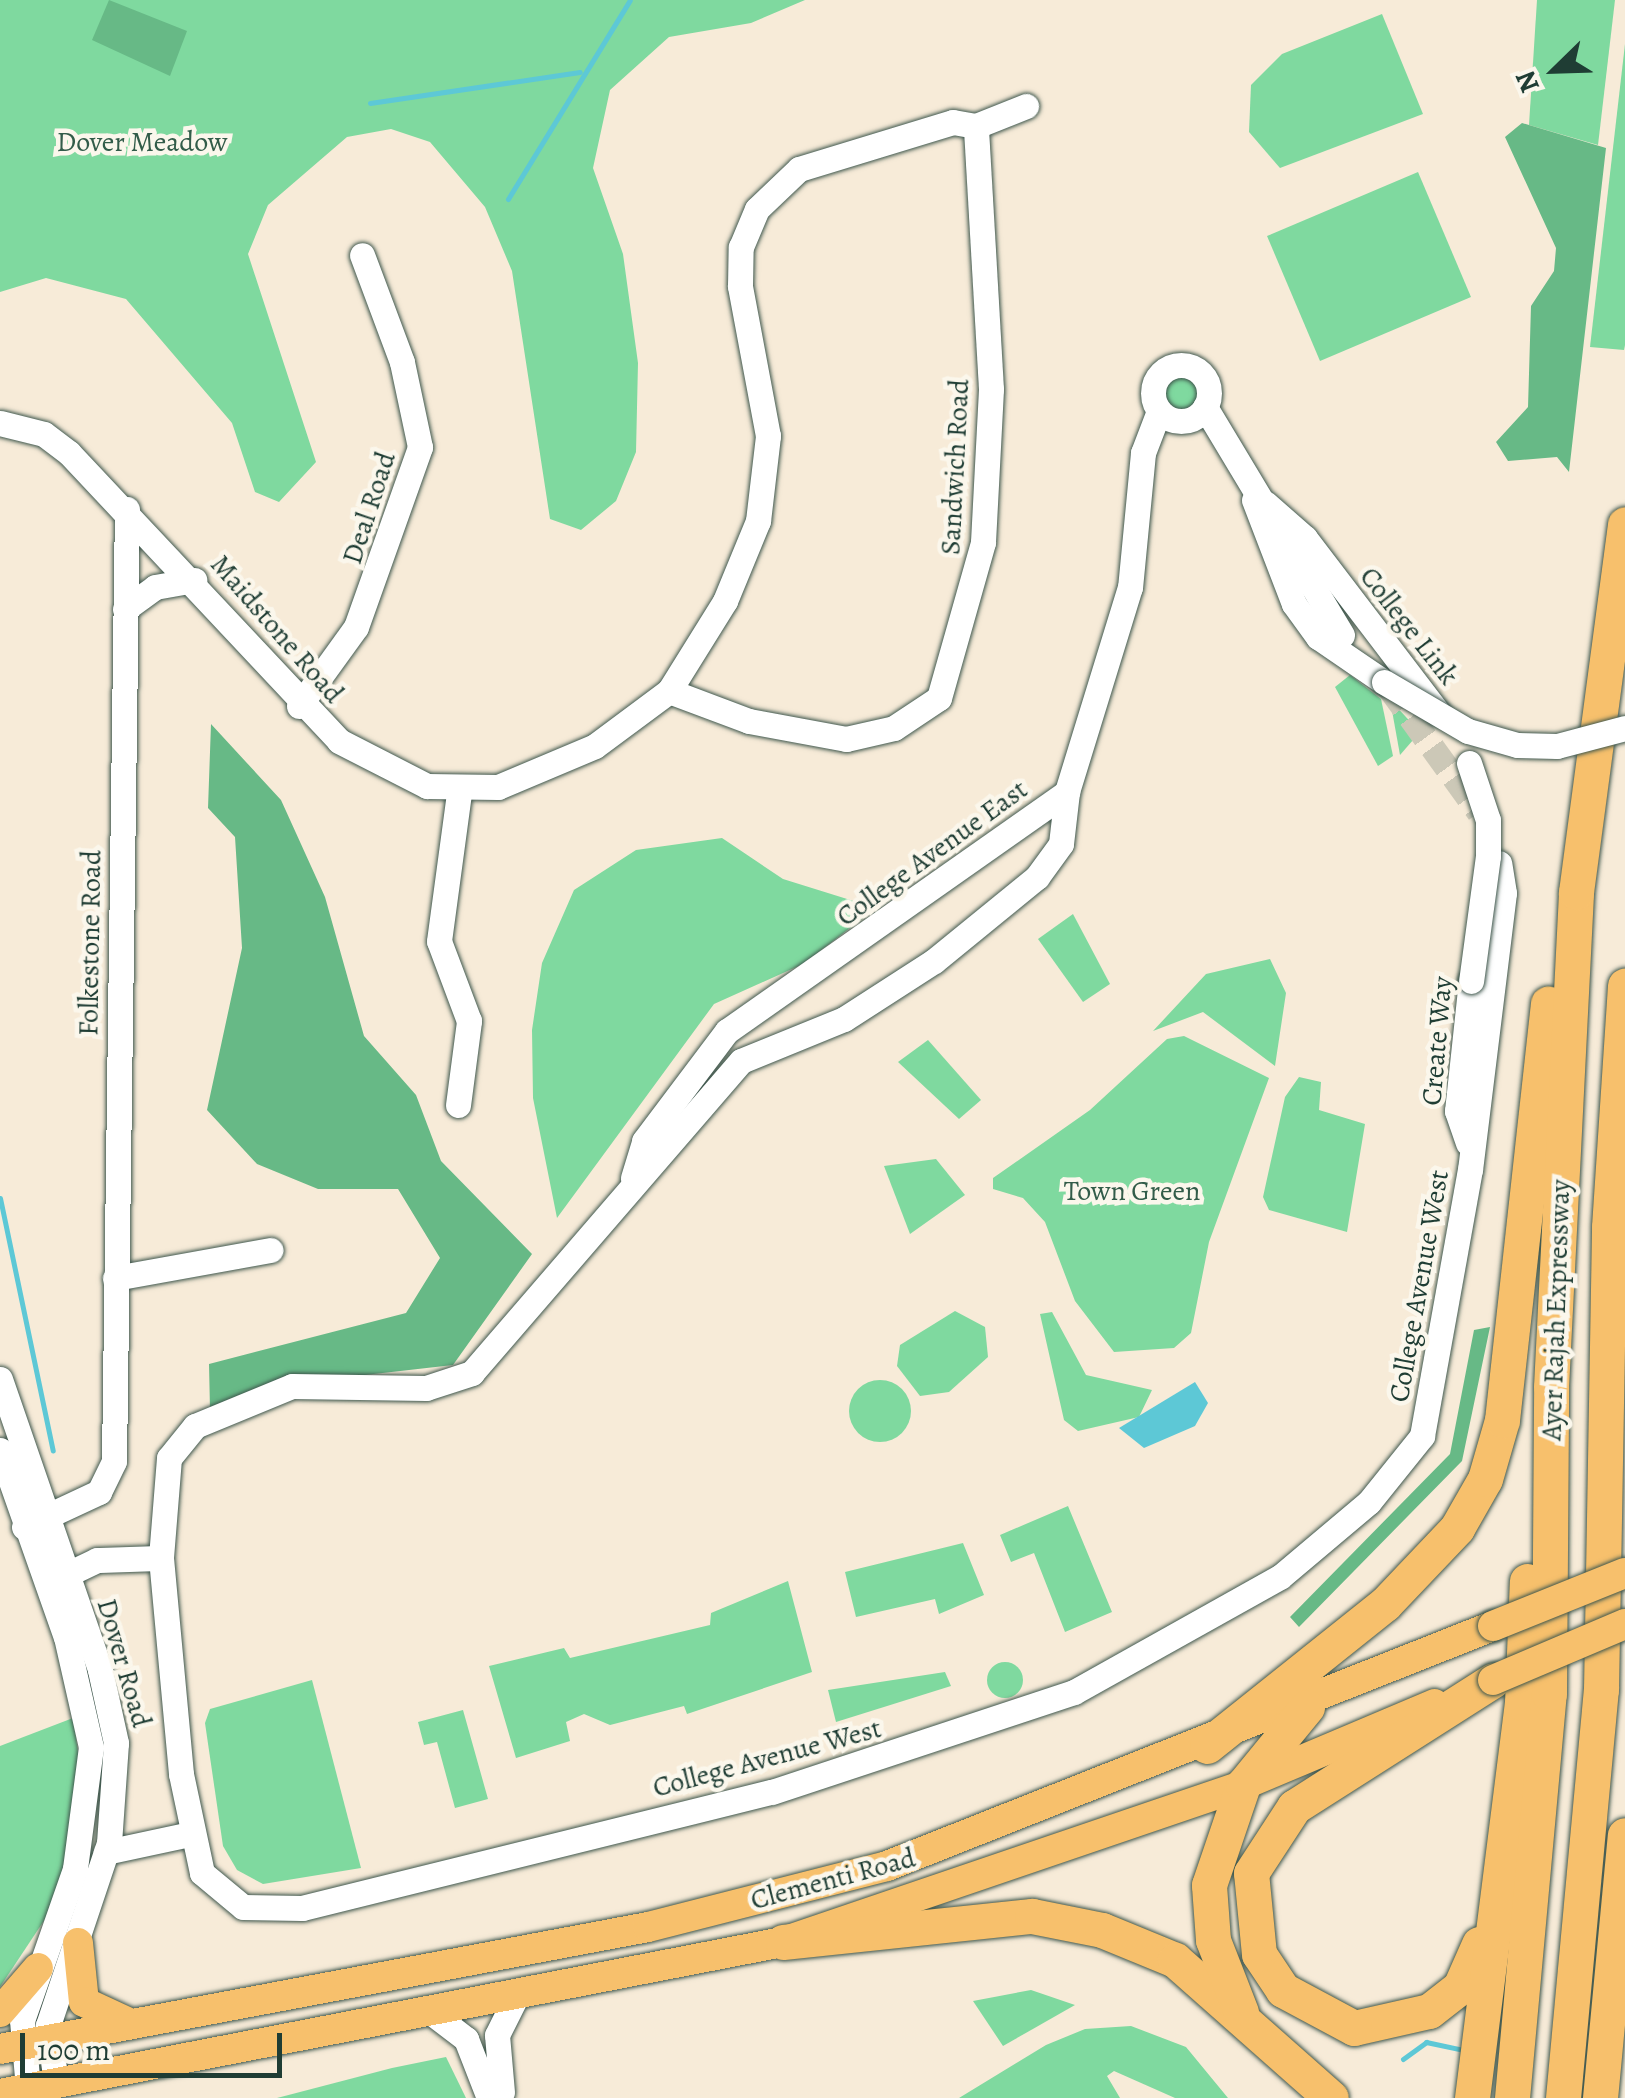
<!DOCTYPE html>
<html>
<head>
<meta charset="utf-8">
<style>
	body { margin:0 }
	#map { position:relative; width:1625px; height:2098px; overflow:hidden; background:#f7ebd8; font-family:Alegreya,serif }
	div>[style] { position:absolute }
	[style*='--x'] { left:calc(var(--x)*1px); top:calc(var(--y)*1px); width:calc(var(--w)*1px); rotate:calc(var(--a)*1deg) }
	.green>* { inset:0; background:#7fd99f }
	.round { border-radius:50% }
	.forest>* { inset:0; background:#67b986 }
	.water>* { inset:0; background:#5dc8d6 }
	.stream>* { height:5px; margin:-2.5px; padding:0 2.5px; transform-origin:2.5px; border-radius:2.5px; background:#5dc8d6 }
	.minor-tunnel>* { height:25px; margin-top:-12.5px; transform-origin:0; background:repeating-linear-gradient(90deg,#ccc8b7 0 25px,transparent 0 37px) }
	.roads { filter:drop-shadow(0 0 2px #3f574d) drop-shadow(0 0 2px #3f574d) }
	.minor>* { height:25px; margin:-12.5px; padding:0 12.5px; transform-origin:12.5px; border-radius:12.5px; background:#fff }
	.minor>.ring { margin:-12.5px; padding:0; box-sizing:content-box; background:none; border:25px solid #fff; border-radius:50% }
	.major>* { height:30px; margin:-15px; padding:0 15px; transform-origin:15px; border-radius:15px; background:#f7c06c }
	.highway>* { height:35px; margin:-17.5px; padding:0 17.5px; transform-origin:17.5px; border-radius:17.5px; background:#f7c06c }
	.bridges { filter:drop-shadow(0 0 2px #3f574d) drop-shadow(0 0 2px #3f574d) }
	.minor-bridge>* { height:25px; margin:-12.5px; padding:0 12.5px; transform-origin:12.5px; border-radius:12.5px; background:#fff }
	.major-bridge>* { height:30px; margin:-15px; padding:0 15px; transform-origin:15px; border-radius:15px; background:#f7c06c }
	span { translate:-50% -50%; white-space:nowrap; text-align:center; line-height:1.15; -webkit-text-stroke:9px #fbf7ec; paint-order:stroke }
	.park-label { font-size:28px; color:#325c49 }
	.street-label { font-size:28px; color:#1f3d34 }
	.north { position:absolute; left:1505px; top:20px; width:100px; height:100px; -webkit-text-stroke:8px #fbf7ec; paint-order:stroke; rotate:247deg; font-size:28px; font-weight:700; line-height:40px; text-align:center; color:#1f3d34 }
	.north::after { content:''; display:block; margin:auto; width:35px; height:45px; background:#1f3d34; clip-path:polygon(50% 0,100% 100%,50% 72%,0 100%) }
	.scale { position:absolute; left:20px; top:2033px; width:262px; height:45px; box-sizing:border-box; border:5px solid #1f3d34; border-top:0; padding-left:12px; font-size:30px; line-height:35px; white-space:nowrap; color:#1f3d34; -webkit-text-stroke:8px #fbf7ec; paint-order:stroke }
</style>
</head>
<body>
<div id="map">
	<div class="green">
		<div style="clip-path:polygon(0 0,805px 0,751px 23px,669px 37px,610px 90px,593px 168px,623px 254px,638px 363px,636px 452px,616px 501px,581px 530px,550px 519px,512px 271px,485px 207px,430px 142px,391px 129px,347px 137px,268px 205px,248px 254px,316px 462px,279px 502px,255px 492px,232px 423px,126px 299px,46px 278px,0 292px)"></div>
		<div style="clip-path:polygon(1537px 0,1615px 0,1598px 145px,1529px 125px)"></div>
		<div style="clip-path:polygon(1382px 14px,1423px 114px,1280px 168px,1249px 132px,1251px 85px,1282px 54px)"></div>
		<div style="clip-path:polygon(1625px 44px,1625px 345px,1624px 350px,1590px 347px)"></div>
		<div style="clip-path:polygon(1418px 172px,1471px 297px,1320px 361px,1267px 236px)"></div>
		<div class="round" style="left:1160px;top:373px;width:40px;height:40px"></div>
		<div style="clip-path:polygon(1350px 675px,1381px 699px,1393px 756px,1378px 766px,1335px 687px)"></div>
		<div style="clip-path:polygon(1391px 701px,1420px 732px,1400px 755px,1391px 705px)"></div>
		<div style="clip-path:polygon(722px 838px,783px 879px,876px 908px,803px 964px,714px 1004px,557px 1218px,533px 1098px,532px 1030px,542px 963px,574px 890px,636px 850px)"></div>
		<div style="clip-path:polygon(1073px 914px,1110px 984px,1083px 1002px,1038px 939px)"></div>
		<div style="clip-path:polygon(1270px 959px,1286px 993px,1275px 1066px,1203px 1012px,1153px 1031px,1206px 974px)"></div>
		<div style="clip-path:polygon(1184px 1036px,1269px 1078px,1209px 1242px,1191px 1333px,1174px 1348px,1114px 1352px,1075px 1301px,1045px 1222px,1023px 1198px,993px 1189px,993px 1178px,1090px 1110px,1167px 1039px)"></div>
		<div style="clip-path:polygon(928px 1040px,981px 1100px,959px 1119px,898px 1062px)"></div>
		<div style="clip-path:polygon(1299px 1077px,1321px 1082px,1319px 1110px,1365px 1124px,1347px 1232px,1269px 1210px,1263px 1197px,1285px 1097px)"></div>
		<div style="clip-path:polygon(936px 1159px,965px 1195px,910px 1234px,884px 1166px)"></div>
		<div style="clip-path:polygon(955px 1311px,985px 1327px,988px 1357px,949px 1392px,920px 1396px,897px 1366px,900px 1345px)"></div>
		<div style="clip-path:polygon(1052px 1312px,1086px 1375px,1152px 1390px,1139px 1417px,1078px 1431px,1064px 1420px,1040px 1314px)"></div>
		<div class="round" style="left:849px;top:1380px;width:62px;height:62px"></div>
		<div style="clip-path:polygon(1068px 1506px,1112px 1612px,1065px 1632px,1034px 1553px,1011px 1562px,1000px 1535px)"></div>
		<div style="clip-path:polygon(963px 1543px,984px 1595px,939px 1614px,935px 1599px,856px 1617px,845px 1572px)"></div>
		<div style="clip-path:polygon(788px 1581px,812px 1672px,687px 1714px,684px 1706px,610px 1725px,584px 1714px,566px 1722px,570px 1741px,516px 1758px,489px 1666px,564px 1648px,570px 1658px,710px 1625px,711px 1613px)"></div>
		<div class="round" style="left:987px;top:1662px;width:36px;height:36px"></div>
		<div style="clip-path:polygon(945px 1672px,951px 1686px,836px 1722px,828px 1690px)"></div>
		<div style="clip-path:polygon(312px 1680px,361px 1868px,263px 1884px,237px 1870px,223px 1846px,205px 1723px,210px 1709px)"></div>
		<div style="clip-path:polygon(463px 1710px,488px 1799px,455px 1808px,437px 1742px,424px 1745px,418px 1722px)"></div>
		<div style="clip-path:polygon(73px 1718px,81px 1773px,61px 1895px,0 1987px,0 1746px)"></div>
		<div style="clip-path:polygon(1031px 1990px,1075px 2005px,1003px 2046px,973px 2001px)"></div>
		<div style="clip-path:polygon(1131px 2026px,1186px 2047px,1228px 2098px,1175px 2098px,1114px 2071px,1107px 2076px,1120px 2098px,959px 2098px,1046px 2045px,1085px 2029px)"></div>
		<div style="clip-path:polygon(446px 2057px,466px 2098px,277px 2098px,392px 2068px)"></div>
	</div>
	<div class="forest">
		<div style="clip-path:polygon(109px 0,187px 31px,170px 76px,92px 40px)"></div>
		<div style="clip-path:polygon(1522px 123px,1606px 148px,1569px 472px,1557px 457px,1508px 461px,1496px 442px,1528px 407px,1531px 306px,1554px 271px,1556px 248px,1505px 137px)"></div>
		<div style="clip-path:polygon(211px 724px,281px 800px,325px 897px,364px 1036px,416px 1095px,441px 1161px,532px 1254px,453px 1365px,277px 1385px,210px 1410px,209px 1364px,406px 1313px,440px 1258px,398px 1189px,318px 1189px,257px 1164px,207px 1110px,242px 948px,235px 837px,208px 808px)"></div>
		<div style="clip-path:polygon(1490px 1327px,1462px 1461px,1299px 1627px,1290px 1617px,1450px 1454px,1474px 1330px)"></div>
	</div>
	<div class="water">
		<div style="clip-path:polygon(1195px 1382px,1208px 1403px,1195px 1426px,1144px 1448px,1119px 1428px)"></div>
	</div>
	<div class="stream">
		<div style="--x:370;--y:103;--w:212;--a:-8.4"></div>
		<div style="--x:508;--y:199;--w:233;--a:-58.5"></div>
		<div style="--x:0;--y:1198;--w:258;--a:78.2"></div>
		<div style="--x:1403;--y:2059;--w:29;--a:-36"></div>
		<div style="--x:1426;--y:2042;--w:39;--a:12"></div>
	</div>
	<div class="minor-tunnel">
		<div style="--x:1389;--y:687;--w:154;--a:54.2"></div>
	</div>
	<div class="roads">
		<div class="minor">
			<div style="--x:976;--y:126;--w:54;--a:-21.8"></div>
			<div class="ring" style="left:1153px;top:365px;width:31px;height:31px"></div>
			<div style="--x:1205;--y:407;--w:266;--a:59"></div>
			<div style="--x:1159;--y:411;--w:45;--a:110.9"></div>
			<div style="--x:1143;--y:453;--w:135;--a:95.5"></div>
			<div style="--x:1130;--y:587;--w:214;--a:107.1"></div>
			<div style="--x:1067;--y:792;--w:52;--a:96.6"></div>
			<div style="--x:1061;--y:844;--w:41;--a:126"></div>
			<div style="--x:1037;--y:877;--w:133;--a:140.8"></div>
			<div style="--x:934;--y:961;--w:107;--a:147.2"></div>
			<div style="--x:844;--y:1019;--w:111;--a:157.8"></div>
			<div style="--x:741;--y:1061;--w:412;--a:130.8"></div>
			<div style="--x:472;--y:1373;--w:48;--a:161.9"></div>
			<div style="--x:426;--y:1388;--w:134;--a:-179.1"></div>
			<div style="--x:292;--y:1386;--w:105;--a:157.6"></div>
			<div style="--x:195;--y:1426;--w:41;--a:129.1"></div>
			<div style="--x:169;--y:1458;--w:100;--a:94.6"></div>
			<div style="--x:161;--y:1558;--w:217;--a:84.7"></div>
			<div style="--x:181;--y:1774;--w:101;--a:78"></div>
			<div style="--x:202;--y:1873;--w:53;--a:39.7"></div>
			<div style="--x:243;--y:1907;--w:59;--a:1"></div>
			<div style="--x:302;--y:1908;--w:484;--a:-13.9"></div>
			<div style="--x:772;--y:1792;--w:318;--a:-18.3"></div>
			<div style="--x:1074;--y:1692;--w:236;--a:-29.2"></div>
			<div style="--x:1280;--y:1577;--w:116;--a:-40.1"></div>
			<div style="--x:1369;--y:1502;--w:85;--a:-51.2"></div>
			<div style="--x:1422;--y:1436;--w:270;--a:-79.8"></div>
			<div style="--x:1470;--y:1170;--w:279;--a:-83"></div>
			<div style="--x:1504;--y:893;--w:30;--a:-99"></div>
			<div style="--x:0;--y:423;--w:45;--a:14"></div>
			<div style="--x:44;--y:434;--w:31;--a:37"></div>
			<div style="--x:69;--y:453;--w:395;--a:46.8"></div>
			<div style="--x:339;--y:741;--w:99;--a:27.1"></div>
			<div style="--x:427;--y:786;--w:71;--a:0.8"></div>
			<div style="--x:498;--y:787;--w:105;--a:-22.9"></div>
			<div style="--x:595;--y:746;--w:92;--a:-36.6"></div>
			<div style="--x:669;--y:691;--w:106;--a:-58.1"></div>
			<div style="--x:725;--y:601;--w:87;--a:-67.6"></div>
			<div style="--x:758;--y:521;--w:86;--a:-83.3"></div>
			<div style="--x:768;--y:436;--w:153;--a:-100.6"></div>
			<div style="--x:740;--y:286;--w:39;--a:-89"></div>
			<div style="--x:741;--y:247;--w:41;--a:-67.2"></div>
			<div style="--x:757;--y:209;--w:58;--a:-43.6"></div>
			<div style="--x:799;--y:169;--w:161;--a:-17"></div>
			<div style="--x:953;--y:122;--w:23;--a:10"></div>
			<div style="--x:1254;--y:500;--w:111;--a:69"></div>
			<div style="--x:1294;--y:604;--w:41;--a:54"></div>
			<div style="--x:1318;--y:637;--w:80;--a:34.3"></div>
			<div style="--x:1265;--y:503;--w:53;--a:41.2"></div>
			<div style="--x:1305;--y:538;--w:218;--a:52.7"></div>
			<div style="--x:125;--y:609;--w:37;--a:-36"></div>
			<div style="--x:155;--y:587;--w:40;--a:-10"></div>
			<div style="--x:669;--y:691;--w:85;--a:20.6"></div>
			<div style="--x:749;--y:721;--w:99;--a:10.5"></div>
			<div style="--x:846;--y:739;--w:49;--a:-12.9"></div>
			<div style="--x:894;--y:728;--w:54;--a:-33.7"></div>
			<div style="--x:939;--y:698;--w:162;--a:-74.2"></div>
			<div style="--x:983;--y:542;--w:153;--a:-87"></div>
			<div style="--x:991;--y:389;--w:263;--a:-93.3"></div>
			<div style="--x:299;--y:706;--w:97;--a:-54.2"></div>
			<div style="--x:356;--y:627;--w:191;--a:-70.4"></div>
			<div style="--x:420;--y:447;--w:87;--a:-102"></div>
			<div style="--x:402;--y:362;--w:114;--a:-110.5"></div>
			<div style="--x:458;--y:1105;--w:85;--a:-82.5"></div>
			<div style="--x:469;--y:1021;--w:85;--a:-110.6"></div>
			<div style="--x:439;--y:941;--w:149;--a:-82.3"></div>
			<div style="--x:1468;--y:1143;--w:34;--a:-109"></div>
			<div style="--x:1457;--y:1111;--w:131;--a:-83.9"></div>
			<div style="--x:633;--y:1178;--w:39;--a:-73"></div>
			<div style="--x:644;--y:1141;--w:138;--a:-53"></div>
			<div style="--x:727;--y:1031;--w:416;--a:-35.1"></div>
			<div style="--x:115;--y:1278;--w:158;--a:-10.2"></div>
			<div style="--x:0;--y:1379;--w:308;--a:71"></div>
			<div style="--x:100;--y:1670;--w:75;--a:77.6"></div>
			<div style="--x:116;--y:1743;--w:100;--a:94"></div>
			<div style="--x:109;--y:1843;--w:192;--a:108.5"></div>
			<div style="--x:48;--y:2025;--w:59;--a:82.1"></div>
			<div style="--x:0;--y:1450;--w:198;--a:70.6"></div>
			<div style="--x:66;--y:1637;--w:113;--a:77.2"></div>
			<div style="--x:91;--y:1747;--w:123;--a:97.5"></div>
			<div style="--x:75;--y:1869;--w:160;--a:109.3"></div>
			<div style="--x:22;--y:2020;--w:69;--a:85"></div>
			<div style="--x:24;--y:1527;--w:83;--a:-25"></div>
			<div style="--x:99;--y:1492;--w:34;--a:-64"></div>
			<div style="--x:114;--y:1461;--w:952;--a:-89.22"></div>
			<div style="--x:51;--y:1582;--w:51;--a:-25.6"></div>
			<div style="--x:97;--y:1560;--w:64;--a:-1.8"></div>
			<div style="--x:106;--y:1852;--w:86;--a:-12.1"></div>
			<div style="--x:432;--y:2013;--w:43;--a:37.4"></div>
			<div style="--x:466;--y:2039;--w:63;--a:68.7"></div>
			<div style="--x:502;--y:2092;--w:57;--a:-95"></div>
			<div style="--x:497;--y:2035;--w:42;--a:-63.4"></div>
		</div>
		<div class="major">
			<div style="--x:78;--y:1943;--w:59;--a:84.2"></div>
			<div style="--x:84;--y:2002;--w:50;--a:25"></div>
			<div style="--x:0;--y:2012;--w:58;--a:-49.2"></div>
			<div style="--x:0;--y:2049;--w:659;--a:-10.66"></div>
			<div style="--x:648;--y:1927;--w:247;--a:-14.3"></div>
			<div style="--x:887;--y:1866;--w:652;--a:-21.61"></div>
			<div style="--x:0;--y:2094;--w:798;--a:-10.99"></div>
			<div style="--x:783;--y:1942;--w:486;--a:-18.8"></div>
			<div style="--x:1243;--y:1785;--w:208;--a:-22.9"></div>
		</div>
		<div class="highway">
			<div style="--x:1207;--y:1746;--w:228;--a:-38.6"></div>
			<div style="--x:1385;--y:1604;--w:105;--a:-46.5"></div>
			<div style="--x:1457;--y:1528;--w:56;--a:-60.3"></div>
			<div style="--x:1485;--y:1479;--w:61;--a:-73.9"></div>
			<div style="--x:1502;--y:1420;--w:419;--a:-83.7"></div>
			<div style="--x:783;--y:1942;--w:250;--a:-6"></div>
			<div style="--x:1032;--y:1916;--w:71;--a:11.3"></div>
			<div style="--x:1102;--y:1930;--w:79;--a:22.3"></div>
			<div style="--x:1175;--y:1960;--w:208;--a:41.5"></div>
			<div style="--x:1479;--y:1944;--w:47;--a:113.8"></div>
			<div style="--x:1460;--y:1987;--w:39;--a:142"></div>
			<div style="--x:1429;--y:2011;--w:77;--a:167.2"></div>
			<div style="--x:1354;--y:2028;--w:81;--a:-151.8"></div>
			<div style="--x:1283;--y:1990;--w:43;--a:-123.7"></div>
			<div style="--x:1259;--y:1954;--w:81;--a:-95.6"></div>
			<div style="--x:1251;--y:1873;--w:79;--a:-56.9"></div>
			<div style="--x:1294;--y:1807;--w:236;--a:-32.5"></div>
			<div style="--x:1241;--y:2012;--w:77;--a:-111.3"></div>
			<div style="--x:1213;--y:1940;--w:55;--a:-94.2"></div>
			<div style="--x:1209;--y:1885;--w:106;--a:-71.2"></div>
			<div style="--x:1243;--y:1785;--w:101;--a:-50.6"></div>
			<div style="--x:1472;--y:2098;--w:398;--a:-82.8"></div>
			<div style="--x:1522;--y:1703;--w:122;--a:-87.7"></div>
			<div style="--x:1512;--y:2098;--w:406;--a:-84.8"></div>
			<div style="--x:1549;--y:1694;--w:307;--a:-89.6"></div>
			<div style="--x:1551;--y:1387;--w:496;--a:-87.1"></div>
			<div style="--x:1576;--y:892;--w:371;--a:-82.4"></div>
			<div style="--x:1563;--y:2098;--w:410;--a:-84.7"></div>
			<div style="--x:1601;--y:1690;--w:463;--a:-89"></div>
			<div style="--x:1609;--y:1227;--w:242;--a:-86.2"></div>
			<div style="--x:1600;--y:2098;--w:264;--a:-84.6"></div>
		</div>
	</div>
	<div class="bridges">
		<div class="minor-bridge">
			<div style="--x:1384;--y:682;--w:97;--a:30.3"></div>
			<div style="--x:1468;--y:731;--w:51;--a:15.9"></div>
			<div style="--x:1517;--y:745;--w:40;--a:1.4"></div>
			<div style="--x:1557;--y:746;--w:70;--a:-14.8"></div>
			<div style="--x:1469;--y:763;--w:60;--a:71.6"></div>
			<div style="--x:1488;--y:820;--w:36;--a:90"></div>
			<div style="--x:1488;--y:856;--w:126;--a:97.7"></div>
		</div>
		<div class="major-bridge">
			<div style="--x:1493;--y:1626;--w:142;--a:-21.9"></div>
			<div style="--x:1493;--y:1680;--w:143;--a:-23"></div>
		</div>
	</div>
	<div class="park-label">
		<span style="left:142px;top:142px">Dover Meadow</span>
		<span style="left:1132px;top:1191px">Town Green</span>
	</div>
	<div class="street-label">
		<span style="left:955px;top:467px;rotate:-87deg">Sandwich Road</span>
		<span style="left:369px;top:508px;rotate:-72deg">Deal Road</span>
		<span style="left:1409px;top:626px;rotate:52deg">College Link</span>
		<span style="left:277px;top:629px;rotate:49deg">Maidstone Road</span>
		<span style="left:932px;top:853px;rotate:-36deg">College Avenue East</span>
		<span style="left:90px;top:943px;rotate:-89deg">Folkestone Road</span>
		<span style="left:1437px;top:1041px;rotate:-85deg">Create Way</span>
		<span style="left:1419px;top:1286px;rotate:-80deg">College Avenue West</span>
		<span style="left:1556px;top:1310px;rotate:-88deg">Ayer Rajah Expressway</span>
		<span style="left:124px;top:1663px;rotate:74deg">Dover Road</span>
		<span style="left:767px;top:1758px;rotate:-15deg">College Avenue West</span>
		<span style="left:833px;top:1879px;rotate:-15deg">Clementi Road</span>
	</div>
	<div class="north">N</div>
	<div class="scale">100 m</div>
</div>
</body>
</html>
